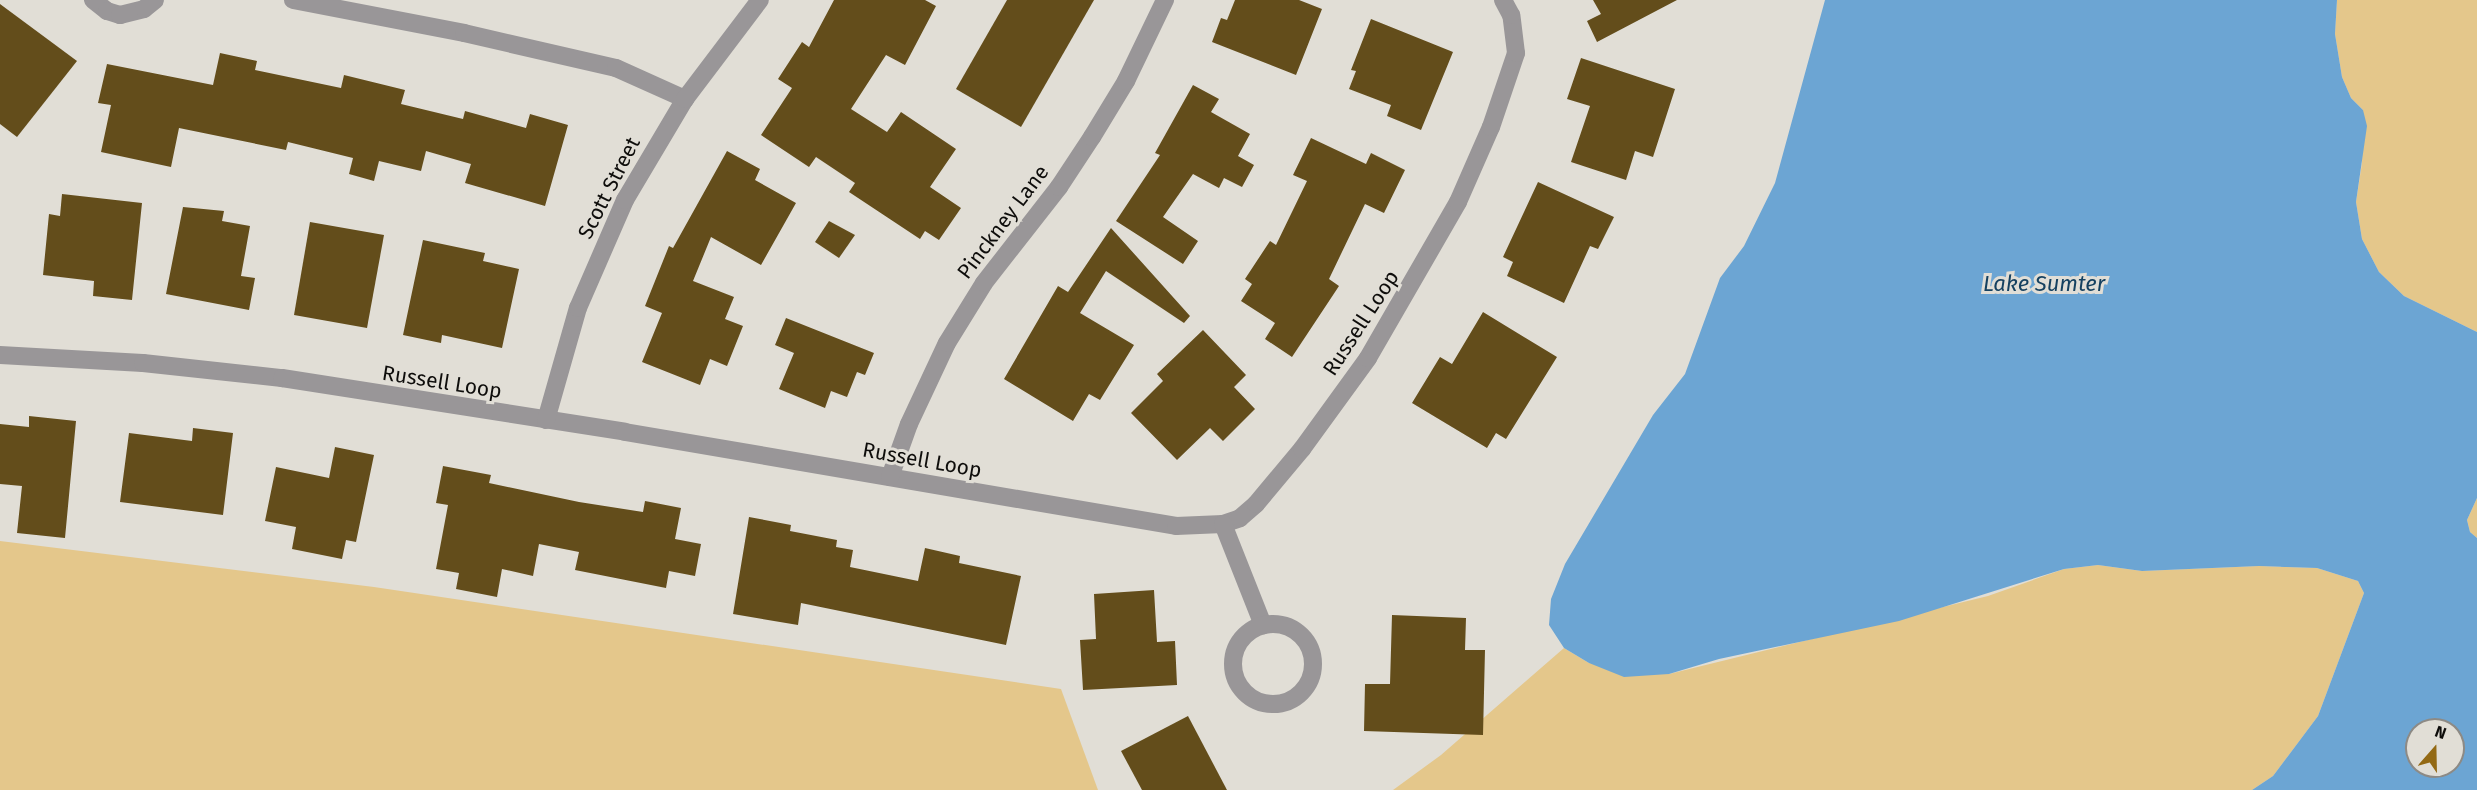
<!DOCTYPE html>
<html>
<head>
<meta charset="utf-8">
<style>
	body { margin:0 }
	#map { position:relative; width:2477px; height:790px; overflow:hidden; background:#e1ded6; font-family:"Fira Sans",sans-serif }
	div>[style] { position:absolute }
	[style*='--x'] { left:calc(var(--x)*1px); top:calc(var(--y)*1px); width:calc(var(--w)*1px); rotate:calc(var(--a)*1deg) }
	.green>* { inset:0; background:#e4c78b }
	.water>* { inset:0; background:#6ca5d3 }
	.building>* { inset:0; background:#634d1b }
	.street>* { height:18px; margin:-9px; padding:0 9px; transform-origin:9px; border-radius:9px; background:#999698 }
	.street>.ring { margin:-9px; padding:0; box-sizing:content-box; background:none; border:18px solid #999698; border-radius:50% }
	span { translate:-50% -50%; white-space:nowrap; text-align:center; line-height:1.15; -webkit-text-stroke:6px #e1ded6; paint-order:stroke }
	.street-label { font-size:21px; color:#0e0d0b }
	.water-label { font-size:22px; color:#154160; font-style:italic }
	.north { position:absolute; left:2405px; top:718px; width:60px; height:60px; box-sizing:border-box; background:#e1ded6; border:2px solid #8d8a85; border-radius:50%; rotate:20deg; font-size:16px; font-weight:700; line-height:24px; text-align:center; color:#0e0d0b }
	.north::after { content:''; display:block; margin:auto; width:21px; height:27px; background:#936914; clip-path:polygon(50% 0,100% 100%,50% 72%,0 100%) }
</style>
</head>
<body>
<div id="map">
	<div class="green">
		<div style="clip-path:polygon(2337px 0,2477px 0,2477px 332px,2404px 296px,2379px 272px,2362px 239px,2356px 202px,2362px 163px,2363px 110px,2351px 98px,2342px 77px,2335px 34px)"></div>
		<div style="clip-path:polygon(2477px 498px,2477px 538px,2470px 532px,2467px 520px)"></div>
		<div style="clip-path:polygon(0 541px,374px 587px,1061px 689px,1098px 790px,0 790px)"></div>
		<div style="clip-path:polygon(2098px 565px,2142px 571px,2259px 566px,2317px 568px,2358px 581px,2364px 593px,2318px 716px,2273px 776px,2252px 790px,1393px 790px,1441px 755px,1564px 648px,1589px 663px,1669px 674px,1988px 596px,2064px 569px)"></div>
	</div>
	<div class="water">
		<div style="clip-path:polygon(evenodd,1825px 0,2337px 0,2335px 34px,2342px 77px,2351px 98px,2363px 110px,2367px 126px,2356px 202px,2362px 239px,2379px 272px,2404px 296px,2477px 332px,2477px 498px,2467px 520px,2470px 532px,2477px 538px,2477px 790px,2252px 790px,2273px 776px,2318px 716px,2364px 593px,2358px 581px,2317px 568px,2259px 566px,2142px 571px,2098px 565px,2064px 569px,1899px 621px,1719px 659px,1669px 674px,1624px 677px,1589px 663px,1564px 648px,1549px 625px,1551px 599px,1565px 564px,1653px 415px,1685px 374px,1720px 278px,1744px 246px,1775px 183px,1825px 0,2417px 730px,2453px 730px,2453px 766px,2417px 766px,2417px 730px)"></div>
	</div>
	<div class="building">
		<div style="clip-path:polygon(834px 0,925px 0,936px 6px,905px 65px,886px 55px,851px 109px,887px 132px,901px 112px,956px 149px,930px 187px,961px 208px,939px 240px,925px 231px,920px 239px,849px 192px,855px 183px,816px 157px,809px 167px,761px 135px,792px 88px,778px 79px,802px 42px,809px 47px)"></div>
		<div style="clip-path:polygon(1007px 0,1094px 0,1021px 127px,956px 89px)"></div>
		<div style="clip-path:polygon(1235px 0,1299px 0,1322px 9px,1296px 75px,1212px 42px,1221px 18px,1227px 20px)"></div>
		<div style="clip-path:polygon(1593px 0,1677px 0,1597px 42px,1587px 21px,1601px 14px)"></div>
		<div style="clip-path:polygon(0 4px,77px 61px,17px 137px,0 124px)"></div>
		<div style="clip-path:polygon(1371px 19px,1453px 52px,1421px 130px,1387px 116px,1391px 105px,1349px 89px,1356px 71px,1351px 70px)"></div>
		<div style="clip-path:polygon(220px 53px,257px 61px,255px 70px,341px 88px,344px 75px,405px 90px,401px 104px,463px 119px,465px 111px,526px 128px,530px 114px,568px 125px,545px 206px,465px 183px,471px 164px,426px 151px,421px 171px,379px 161px,374px 181px,349px 174px,353px 158px,288px 142px,286px 150px,179px 128px,171px 167px,101px 152px,111px 105px,98px 103px,107px 64px,213px 85px)"></div>
		<div style="clip-path:polygon(1581px 58px,1675px 89px,1653px 157px,1635px 151px,1626px 180px,1571px 162px,1590px 106px,1567px 99px)"></div>
		<div style="clip-path:polygon(1193px 85px,1219px 99px,1211px 112px,1250px 134px,1238px 156px,1254px 165px,1242px 187px,1224px 178px,1219px 188px,1193px 174px,1163px 217px,1198px 241px,1183px 264px,1116px 221px,1160px 155px,1155px 153px)"></div>
		<div style="clip-path:polygon(1311px 138px,1366px 164px,1371px 153px,1405px 170px,1384px 213px,1365px 204px,1329px 279px,1339px 286px,1292px 357px,1265px 339px,1275px 323px,1241px 301px,1252px 284px,1245px 279px,1270px 241px,1276px 245px,1307px 181px,1293px 175px)"></div>
		<div style="clip-path:polygon(727px 151px,760px 169px,755px 180px,796px 203px,761px 265px,711px 237px,693px 281px,734px 297px,725px 319px,743px 326px,727px 366px,710px 359px,700px 385px,642px 362px,662px 313px,645px 306px,669px 246px,673px 248px)"></div>
		<div style="clip-path:polygon(1538px 182px,1614px 217px,1598px 249px,1590px 246px,1564px 303px,1507px 276px,1513px 262px,1503px 257px)"></div>
		<div style="clip-path:polygon(62px 194px,142px 203px,132px 300px,93px 296px,94px 281px,43px 275px,49px 214px,60px 216px)"></div>
		<div style="clip-path:polygon(183px 207px,224px 211px,222px 221px,250px 226px,241px 276px,255px 278px,249px 310px,166px 294px)"></div>
		<div style="clip-path:polygon(829px 221px,855px 235px,839px 258px,815px 242px)"></div>
		<div style="clip-path:polygon(310px 222px,384px 235px,367px 328px,294px 315px)"></div>
		<div style="clip-path:polygon(1111px 228px,1190px 316px,1184px 323px,1106px 271px,1080px 313px,1134px 345px,1100px 400px,1089px 394px,1073px 421px,1004px 379px,1058px 286px,1068px 292px)"></div>
		<div style="clip-path:polygon(423px 240px,485px 253px,483px 261px,519px 269px,502px 348px,442px 335px,441px 343px,403px 335px)"></div>
		<div style="clip-path:polygon(1483px 312px,1557px 357px,1506px 439px,1496px 433px,1487px 448px,1412px 403px,1440px 357px,1452px 364px)"></div>
		<div style="clip-path:polygon(786px 318px,874px 353px,865px 375px,857px 372px,847px 397px,831px 391px,825px 408px,779px 389px,794px 353px,775px 345px)"></div>
		<div style="clip-path:polygon(1203px 330px,1246px 375px,1234px 387px,1255px 409px,1223px 441px,1210px 428px,1177px 460px,1131px 413px,1163px 381px,1157px 374px)"></div>
		<div style="clip-path:polygon(29px 416px,76px 421px,65px 538px,17px 533px,22px 486px,0 484px,0 424px,29px 427px)"></div>
		<div style="clip-path:polygon(193px 428px,233px 433px,223px 515px,120px 502px,129px 433px,192px 441px)"></div>
		<div style="clip-path:polygon(335px 447px,374px 455px,356px 542px,346px 540px,342px 559px,292px 549px,296px 527px,265px 521px,276px 467px,329px 478px)"></div>
		<div style="clip-path:polygon(443px 466px,491px 475px,489px 483px,579px 502px,643px 512px,645px 501px,681px 508px,675px 539px,701px 544px,695px 576px,669px 571px,666px 588px,575px 570px,579px 552px,539px 544px,533px 576px,502px 569px,497px 597px,456px 589px,459px 573px,436px 569px,448px 505px,436px 503px)"></div>
		<div style="clip-path:polygon(749px 517px,791px 525px,790px 531px,837px 540px,836px 547px,853px 550px,850px 567px,918px 581px,925px 548px,960px 556px,959px 563px,1021px 576px,1006px 645px,801px 603px,798px 625px,733px 614px)"></div>
		<div style="clip-path:polygon(1154px 590px,1157px 642px,1175px 641px,1177px 685px,1083px 690px,1080px 640px,1096px 639px,1094px 594px)"></div>
		<div style="clip-path:polygon(1392px 615px,1466px 618px,1465px 650px,1485px 650px,1483px 735px,1364px 731px,1365px 684px,1390px 684px)"></div>
		<div style="clip-path:polygon(1188px 716px,1227px 790px,1142px 790px,1121px 751px)"></div>
	</div>
	<div class="street">
		<div style="--x:93;--y:0;--w:18;--a:38"></div>
		<div style="--x:107;--y:11;--w:14;--a:17"></div>
		<div style="--x:120;--y:15;--w:25;--a:-14"></div>
		<div style="--x:144;--y:9;--w:14;--a:-39"></div>
		<div style="--x:293;--y:0;--w:174;--a:10.9"></div>
		<div style="--x:464;--y:33;--w:156;--a:13"></div>
		<div style="--x:616;--y:68;--w:76;--a:24.2"></div>
		<div style="--x:0;--y:355;--w:143;--a:3.2"></div>
		<div style="--x:143;--y:363;--w:140;--a:6.2"></div>
		<div style="--x:282;--y:378;--w:347;--a:8.9"></div>
		<div style="--x:625;--y:432;--w:559;--a:9.68"></div>
		<div style="--x:1176;--y:526;--w:47;--a:-2.4"></div>
		<div style="--x:1223;--y:524;--w:18;--a:-19"></div>
		<div style="--x:1240;--y:518;--w:21;--a:-41"></div>
		<div style="--x:1256;--y:504;--w:72;--a:-50.1"></div>
		<div style="--x:1302;--y:449;--w:112;--a:-54"></div>
		<div style="--x:1368;--y:358;--w:180;--a:-60"></div>
		<div style="--x:1458;--y:202;--w:82;--a:-66.3"></div>
		<div style="--x:1491;--y:127;--w:78;--a:-71.3"></div>
		<div style="--x:1516;--y:53;--w:38;--a:-97"></div>
		<div style="--x:1511;--y:15;--w:17;--a:-118"></div>
		<div style="--x:546;--y:420;--w:116;--a:-74.1"></div>
		<div style="--x:578;--y:308;--w:118;--a:-66.5"></div>
		<div style="--x:625;--y:200;--w:117;--a:-59.3"></div>
		<div style="--x:685;--y:99;--w:124;--a:-52.9"></div>
		<div style="--x:890;--y:477;--w:56;--a:-70.3"></div>
		<div style="--x:909;--y:424;--w:89;--a:-64.9"></div>
		<div style="--x:947;--y:343;--w:70;--a:-58.3"></div>
		<div style="--x:984;--y:283;--w:122;--a:-52"></div>
		<div style="--x:1059;--y:187;--w:60;--a:-56.6"></div>
		<div style="--x:1092;--y:137;--w:66;--a:-58.7"></div>
		<div style="--x:1126;--y:81;--w:90;--a:-64.3"></div>
		<div style="--x:1223;--y:524;--w:109;--a:68.4"></div>
		<div class="ring" style="left:1233px;top:624px;width:62px;height:62px"></div>
	</div>
	<div class="street-label">
		<span style="left:609px;top:188px;rotate:-63deg">Scott Street</span>
		<span style="left:1003px;top:222px;rotate:-53deg">Pinckney Lane</span>
		<span style="left:1361px;top:323px;rotate:-57deg">Russell Loop</span>
		<span style="left:442px;top:382px;rotate:9deg">Russell Loop</span>
		<span style="left:922px;top:460px;rotate:10deg">Russell Loop</span>
	</div>
	<div class="water-label">
		<span style="left:2044px;top:284px">Lake Sumter</span>
	</div>
	<div class="north">N</div>
</div>
</body>
</html>
